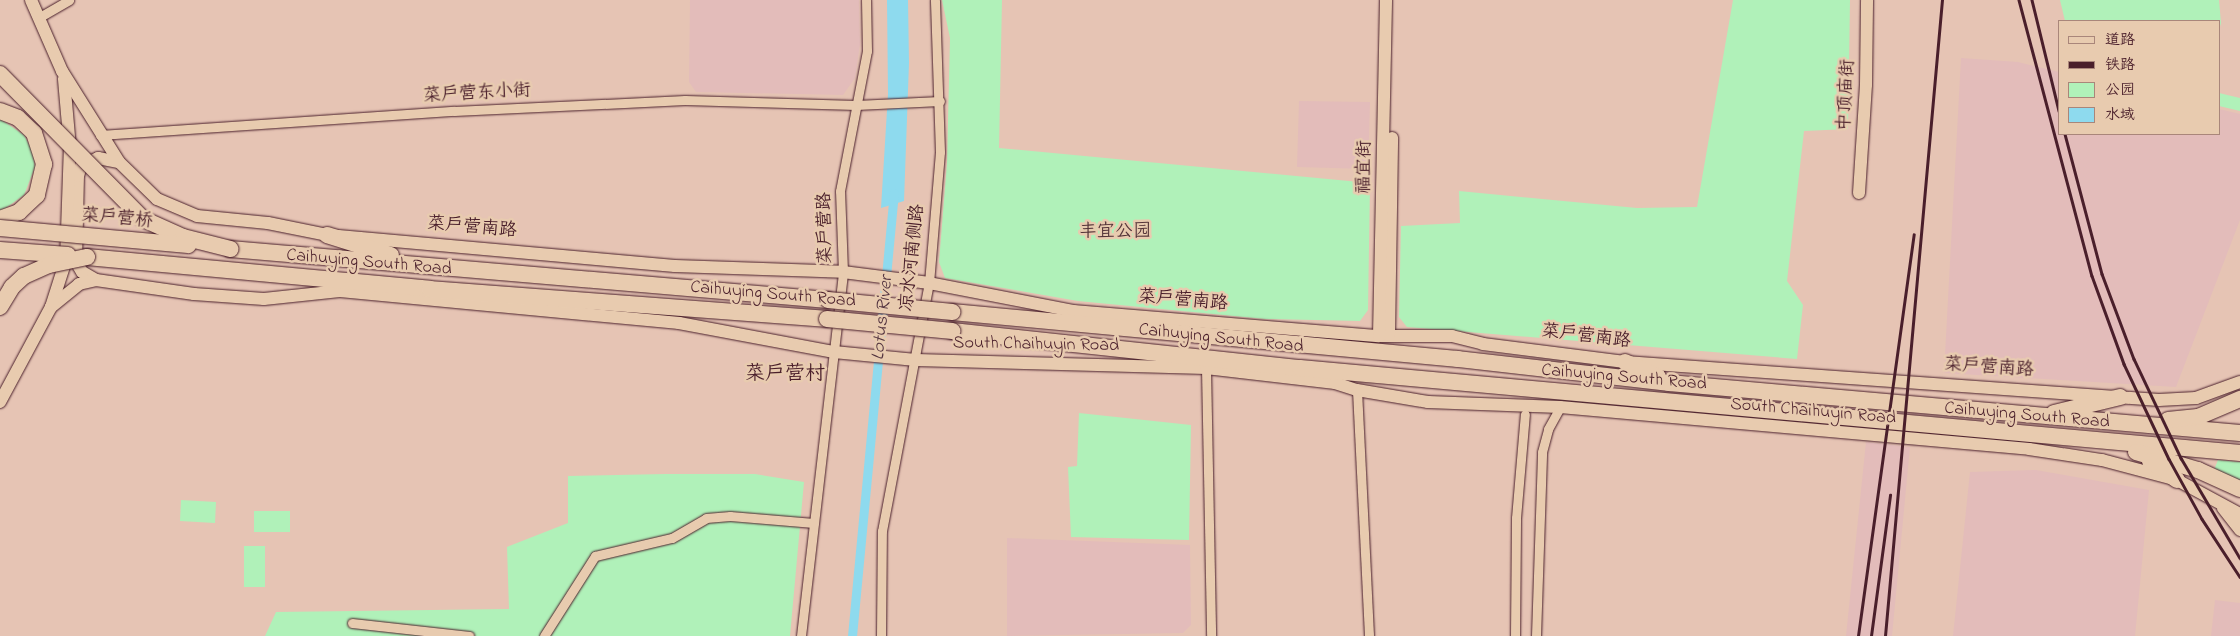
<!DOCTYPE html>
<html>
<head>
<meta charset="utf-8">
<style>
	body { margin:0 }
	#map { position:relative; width:2240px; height:636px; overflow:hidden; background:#e6c4b4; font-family:"Indie Flower","LXGW WenKai TC",sans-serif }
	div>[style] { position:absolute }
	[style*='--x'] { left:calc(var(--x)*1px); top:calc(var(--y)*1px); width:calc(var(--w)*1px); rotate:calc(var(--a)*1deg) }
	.built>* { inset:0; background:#e3bcba }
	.green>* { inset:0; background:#b0f1b9 }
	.water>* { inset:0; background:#8edaee }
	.canal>* { height:9px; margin:-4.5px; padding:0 4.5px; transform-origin:4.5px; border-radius:4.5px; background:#8edaee }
	.roads { filter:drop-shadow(0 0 1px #4a1f2b) drop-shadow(0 0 1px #4a1f2b) }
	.street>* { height:9px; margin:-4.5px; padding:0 4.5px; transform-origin:4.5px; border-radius:4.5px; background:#e8cbaf }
	.secondary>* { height:12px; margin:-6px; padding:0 6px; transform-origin:6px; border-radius:6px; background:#e8cbaf }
	.highway>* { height:16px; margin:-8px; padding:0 8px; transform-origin:8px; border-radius:8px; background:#e8cbaf }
	.rail>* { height:2.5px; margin:-1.25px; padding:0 1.25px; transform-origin:1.25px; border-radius:1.25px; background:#4a1f2b }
	.bridges { filter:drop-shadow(0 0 1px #4a1f2b) drop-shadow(0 0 1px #4a1f2b) }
	.highway-bridge>* { height:16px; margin:-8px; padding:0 8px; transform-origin:8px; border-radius:8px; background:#e8cbaf }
	span { translate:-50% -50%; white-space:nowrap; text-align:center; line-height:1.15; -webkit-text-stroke:5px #e8cbaf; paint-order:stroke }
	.street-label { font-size:18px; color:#4a1f2b }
	.park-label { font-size:18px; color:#543439 }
	.water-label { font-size:19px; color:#51323e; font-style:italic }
	.quarter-label { font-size:20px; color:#4a1f2b }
	.legend { position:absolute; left:2058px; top:20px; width:162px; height:115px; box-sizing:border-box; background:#e8cbaf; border:1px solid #a9867a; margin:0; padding:6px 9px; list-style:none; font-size:15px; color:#4a1f2b }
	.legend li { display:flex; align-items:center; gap:10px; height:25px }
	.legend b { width:25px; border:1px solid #a9867a }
</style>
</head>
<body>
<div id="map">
	<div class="built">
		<div style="clip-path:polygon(690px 0,859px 0,860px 44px,855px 78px,843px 95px,696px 92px,689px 82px)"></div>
		<div style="clip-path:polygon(1961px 58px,2018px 62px,2059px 72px,2059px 134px,2219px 134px,2219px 109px,2240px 114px,2240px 220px,2176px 387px,1944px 373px)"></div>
		<div style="clip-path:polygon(1299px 101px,1370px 102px,1368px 169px,1297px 167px)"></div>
		<div style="clip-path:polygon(1866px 442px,1910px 447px,1892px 636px,1846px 636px)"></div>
		<div style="clip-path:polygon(2036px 470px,2149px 490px,2135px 636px,1953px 636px,1970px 472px)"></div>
		<div style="clip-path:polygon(1007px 538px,1190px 545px,1191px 625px,1183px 633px,1007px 636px)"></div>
		<div style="clip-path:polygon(2215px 600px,2240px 603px,2240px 636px,2211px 636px)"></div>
	</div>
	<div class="green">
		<div style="clip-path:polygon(942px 0,1002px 0,999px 148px,1370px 183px,1368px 310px,1360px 321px,1265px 319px,1078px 301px,945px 278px,939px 262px,947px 163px,950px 38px)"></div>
		<div style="clip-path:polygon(1733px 0,1850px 0,1848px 129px,1804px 131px,1787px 281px,1803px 305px,1797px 359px,1407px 327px,1399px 317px,1401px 226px,1460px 223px,1459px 191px,1637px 208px,1697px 207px)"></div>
		<div style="clip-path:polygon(2060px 0,2219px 0,2221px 23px,2219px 30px,2219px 21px,2065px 21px)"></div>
		<div style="clip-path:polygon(2219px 93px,2240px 98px,2240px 111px,2219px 106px)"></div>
		<div style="clip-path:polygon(0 119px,24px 135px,32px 150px,35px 167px,24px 195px,0 212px)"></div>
		<div style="clip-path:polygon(1079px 413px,1191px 425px,1189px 540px,1071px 537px,1068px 467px,1077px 466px)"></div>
		<div style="clip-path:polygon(2218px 460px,2240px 462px,2240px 481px,2214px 470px)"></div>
		<div style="clip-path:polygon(666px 474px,755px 474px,804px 482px,790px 636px,265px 636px,276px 612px,509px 609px,507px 547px,568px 523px,568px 476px)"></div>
		<div style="clip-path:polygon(181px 500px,216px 502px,215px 523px,180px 521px)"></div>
		<div style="clip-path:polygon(254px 511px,290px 511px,290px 532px,254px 532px)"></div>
		<div style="clip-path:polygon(244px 546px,265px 546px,265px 587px,244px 587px)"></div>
	</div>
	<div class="water">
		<div style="clip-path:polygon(887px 0,908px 0,909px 63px,904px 201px,881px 208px,888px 94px)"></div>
	</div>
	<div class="canal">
		<div style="--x:852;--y:636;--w:445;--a:-84.6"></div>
	</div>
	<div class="roads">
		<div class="street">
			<div style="--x:38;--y:18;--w:36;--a:-30"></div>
			<div style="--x:100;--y:135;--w:355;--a:-3.9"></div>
			<div style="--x:454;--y:111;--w:231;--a:-2.7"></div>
			<div style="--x:685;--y:100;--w:171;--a:1.7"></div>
			<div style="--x:856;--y:105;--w:84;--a:-2.7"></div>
			<div style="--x:1206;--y:368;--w:268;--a:88.9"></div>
			<div style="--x:1357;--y:390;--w:246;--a:87.2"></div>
			<div style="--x:352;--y:623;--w:118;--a:6.3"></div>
			<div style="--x:544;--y:636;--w:95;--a:-57.5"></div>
			<div style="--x:595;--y:556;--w:79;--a:-13.2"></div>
			<div style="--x:672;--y:538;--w:39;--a:-30"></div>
			<div style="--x:706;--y:518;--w:24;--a:-5"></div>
			<div style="--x:730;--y:516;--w:84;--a:4.8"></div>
			<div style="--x:801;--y:636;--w:366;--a:-83.4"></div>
			<div style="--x:843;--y:272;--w:81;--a:-92.1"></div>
			<div style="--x:840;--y:191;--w:143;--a:-79.1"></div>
			<div style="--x:867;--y:51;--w:51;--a:-91.1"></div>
			<div style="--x:881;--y:636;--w:105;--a:-89.5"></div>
			<div style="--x:882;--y:531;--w:252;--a:-79.3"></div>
			<div style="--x:929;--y:283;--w:131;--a:-85.2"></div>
			<div style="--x:940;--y:152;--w:152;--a:-91.9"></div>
			<div style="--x:1515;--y:636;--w:118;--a:-89.5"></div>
			<div style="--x:1516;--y:518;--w:104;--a:-85.1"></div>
			<div style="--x:1536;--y:636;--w:184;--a:-88.1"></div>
			<div style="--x:1542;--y:452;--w:24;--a:-75"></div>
			<div style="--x:1548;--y:429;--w:25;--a:-61"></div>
		</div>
		<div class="secondary">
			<div style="--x:31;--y:0;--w:77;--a:66.4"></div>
			<div style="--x:62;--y:71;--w:107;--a:57.9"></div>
			<div style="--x:119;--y:162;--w:53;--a:44.2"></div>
			<div style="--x:157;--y:199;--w:43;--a:23"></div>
			<div style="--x:197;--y:216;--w:71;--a:5.6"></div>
			<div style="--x:268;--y:223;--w:60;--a:11.5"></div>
			<div style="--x:327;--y:235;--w:349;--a:5.1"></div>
			<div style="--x:675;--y:266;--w:168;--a:2"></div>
			<div style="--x:843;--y:272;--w:87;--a:7.3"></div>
			<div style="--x:929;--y:283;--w:147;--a:11"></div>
			<div style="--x:1073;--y:311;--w:307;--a:4.7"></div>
			<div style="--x:1379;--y:336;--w:73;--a:0"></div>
			<div style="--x:1452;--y:336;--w:32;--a:14"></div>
			<div style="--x:1483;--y:344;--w:143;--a:7.2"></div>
			<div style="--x:1625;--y:362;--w:535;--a:4.07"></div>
			<div style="--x:2159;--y:400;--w:37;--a:-3"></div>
			<div style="--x:2196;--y:398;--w:47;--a:-20"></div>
			<div style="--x:1859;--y:193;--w:108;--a:-86.3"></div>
			<div style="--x:1866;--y:85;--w:85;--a:-89.3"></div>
			<div style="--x:96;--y:280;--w:16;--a:-150"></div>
			<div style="--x:82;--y:272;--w:12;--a:-121"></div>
			<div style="--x:76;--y:262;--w:86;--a:-88.7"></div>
			<div style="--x:78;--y:176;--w:10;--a:-73"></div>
			<div style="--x:81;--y:166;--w:19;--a:-25"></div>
			<div style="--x:98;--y:158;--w:21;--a:11"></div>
			<div style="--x:51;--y:307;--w:36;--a:-39"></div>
			<div style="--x:79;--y:284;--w:17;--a:-13"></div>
			<div style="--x:96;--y:280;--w:99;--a:8.1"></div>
			<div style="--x:194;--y:294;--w:70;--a:4.1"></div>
			<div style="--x:264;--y:299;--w:76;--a:-6"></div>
			<div style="--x:340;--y:291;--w:341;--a:5.4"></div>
			<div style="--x:679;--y:323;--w:158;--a:10.6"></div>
			<div style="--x:834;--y:352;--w:82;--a:5.6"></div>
			<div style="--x:916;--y:360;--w:290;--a:1.6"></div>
			<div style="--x:1206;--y:368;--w:130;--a:6.6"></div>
			<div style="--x:1335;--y:383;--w:23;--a:18"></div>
			<div style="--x:1357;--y:390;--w:72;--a:9.6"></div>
			<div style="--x:1428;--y:402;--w:132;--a:2.2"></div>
			<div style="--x:1560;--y:407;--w:471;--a:5.1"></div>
			<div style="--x:2029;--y:449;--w:74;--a:8.6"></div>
			<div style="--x:2102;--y:460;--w:78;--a:14.9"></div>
			<div style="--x:2177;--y:480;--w:72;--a:28.4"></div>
			<div style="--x:1389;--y:335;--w:197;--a:-89.1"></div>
			<div style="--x:1379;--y:336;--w:336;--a:-88.8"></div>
			<div style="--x:0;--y:402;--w:108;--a:-61.8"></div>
			<div style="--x:51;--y:307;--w:49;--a:-72.3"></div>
			<div style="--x:66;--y:260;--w:112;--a:-88"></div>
			<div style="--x:70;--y:148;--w:69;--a:-95"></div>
			<div style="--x:2223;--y:508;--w:28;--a:52"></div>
		</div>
		<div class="highway">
			<div style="--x:0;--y:111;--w:19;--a:21"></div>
			<div style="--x:18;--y:118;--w:22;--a:43"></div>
			<div style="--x:34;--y:133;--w:33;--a:72"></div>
			<div style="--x:44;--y:164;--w:32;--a:103"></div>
			<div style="--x:37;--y:195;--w:25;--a:137"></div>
			<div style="--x:19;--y:212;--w:20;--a:160"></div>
			<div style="--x:327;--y:235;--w:67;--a:17.4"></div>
			<div style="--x:230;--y:249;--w:600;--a:4.87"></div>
			<div style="--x:87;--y:257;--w:344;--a:5.3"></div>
			<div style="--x:430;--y:289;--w:398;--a:4.3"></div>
			<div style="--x:952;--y:312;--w:508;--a:5.31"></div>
			<div style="--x:1458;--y:359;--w:212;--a:6.5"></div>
			<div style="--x:1669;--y:383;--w:573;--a:5"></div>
			<div style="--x:952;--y:331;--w:350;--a:6.1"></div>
			<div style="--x:1300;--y:368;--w:944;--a:5.17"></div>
			<div style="--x:1625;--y:362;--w:36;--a:24"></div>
			<div style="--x:2054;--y:413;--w:68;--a:-13.6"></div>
			<div style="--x:2168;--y:420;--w:30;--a:-6"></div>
			<div style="--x:2198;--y:417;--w:46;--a:-23.2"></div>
			<div style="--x:2136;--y:452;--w:65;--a:16.2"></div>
			<div style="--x:2198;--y:470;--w:46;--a:24.3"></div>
			<div style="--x:2150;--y:461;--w:33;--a:35"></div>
		</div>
	</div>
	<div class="rail">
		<div style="--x:2019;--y:0;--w:285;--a:75.2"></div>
		<div style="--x:2092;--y:276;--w:94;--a:70"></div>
		<div style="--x:2124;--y:364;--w:105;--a:64.7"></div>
		<div style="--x:2169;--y:459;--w:68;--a:61.2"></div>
		<div style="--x:2202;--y:519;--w:69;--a:56.8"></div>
		<div style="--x:2032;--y:0;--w:114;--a:76.3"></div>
		<div style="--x:2065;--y:134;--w:145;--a:75.2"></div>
		<div style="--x:2102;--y:274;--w:91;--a:69.4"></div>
		<div style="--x:2134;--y:359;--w:110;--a:64.6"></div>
		<div style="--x:2181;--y:458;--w:116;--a:59.5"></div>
		<div style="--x:1858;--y:636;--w:405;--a:-82.1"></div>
		<div style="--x:1871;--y:636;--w:142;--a:-82.3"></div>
		<div style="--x:1885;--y:636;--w:639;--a:-84.88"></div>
	</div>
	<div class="bridges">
		<div class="highway-bridge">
			<div style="--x:0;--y:74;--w:204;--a:45.4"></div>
			<div style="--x:143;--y:219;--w:44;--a:24.2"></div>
			<div style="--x:183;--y:237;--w:49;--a:14.3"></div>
			<div style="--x:0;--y:228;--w:189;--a:5.2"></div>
			<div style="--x:0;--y:250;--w:68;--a:4.2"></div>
			<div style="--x:828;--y:300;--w:125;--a:5.5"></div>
			<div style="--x:0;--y:307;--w:23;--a:-59"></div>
			<div style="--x:12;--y:287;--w:16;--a:-43"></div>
			<div style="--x:24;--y:276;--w:27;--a:-24"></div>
			<div style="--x:49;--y:265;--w:39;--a:-12"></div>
			<div style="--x:827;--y:319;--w:126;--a:5.5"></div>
		</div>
	</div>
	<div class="street-label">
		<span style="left:477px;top:94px;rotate:-3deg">菜户营东小街</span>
		<span style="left:1847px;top:95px;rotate:-87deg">中顶庙街</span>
		<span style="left:1365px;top:167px;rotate:-89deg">福宜街</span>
		<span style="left:117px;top:219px;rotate:5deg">菜户营桥</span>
		<span style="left:472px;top:228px;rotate:5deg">菜户营南路</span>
		<span style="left:826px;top:228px;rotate:-91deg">菜户营路</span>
		<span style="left:913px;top:258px;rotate:-84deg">凉水河南侧路</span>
		<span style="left:369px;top:263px;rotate:5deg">Caihuying South Road</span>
		<span style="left:773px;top:295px;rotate:5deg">Caihuying South Road</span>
		<span style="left:1183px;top:301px;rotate:5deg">菜户营南路</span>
		<span style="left:1586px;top:337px;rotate:7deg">菜户营南路</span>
		<span style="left:1221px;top:339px;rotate:6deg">Caihuying South Road</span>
		<span style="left:1036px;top:345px;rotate:1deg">South Chaihuyin Road</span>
		<span style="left:1989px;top:368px;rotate:4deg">菜户营南路</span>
		<span style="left:1624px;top:378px;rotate:5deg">Caihuying South Road</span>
		<span style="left:1813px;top:412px;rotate:5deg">South Chaihuyin Road</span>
		<span style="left:2027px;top:416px;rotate:5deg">Caihuying South Road</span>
	</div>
	<div class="park-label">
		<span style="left:1115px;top:232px">丰宜公园</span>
	</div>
	<div class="water-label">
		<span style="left:883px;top:318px;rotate:-84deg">Lotus River</span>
	</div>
	<div class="quarter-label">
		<span style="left:785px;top:374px">菜户营村</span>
	</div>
	<ul class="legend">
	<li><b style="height:6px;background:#e8cbaf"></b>道路</li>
	<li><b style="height:6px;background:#4a1f2b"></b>铁路</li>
	<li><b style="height:14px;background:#b0f1b9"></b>公园</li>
	<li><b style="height:14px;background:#8edaee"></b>水域</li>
	</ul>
</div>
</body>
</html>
